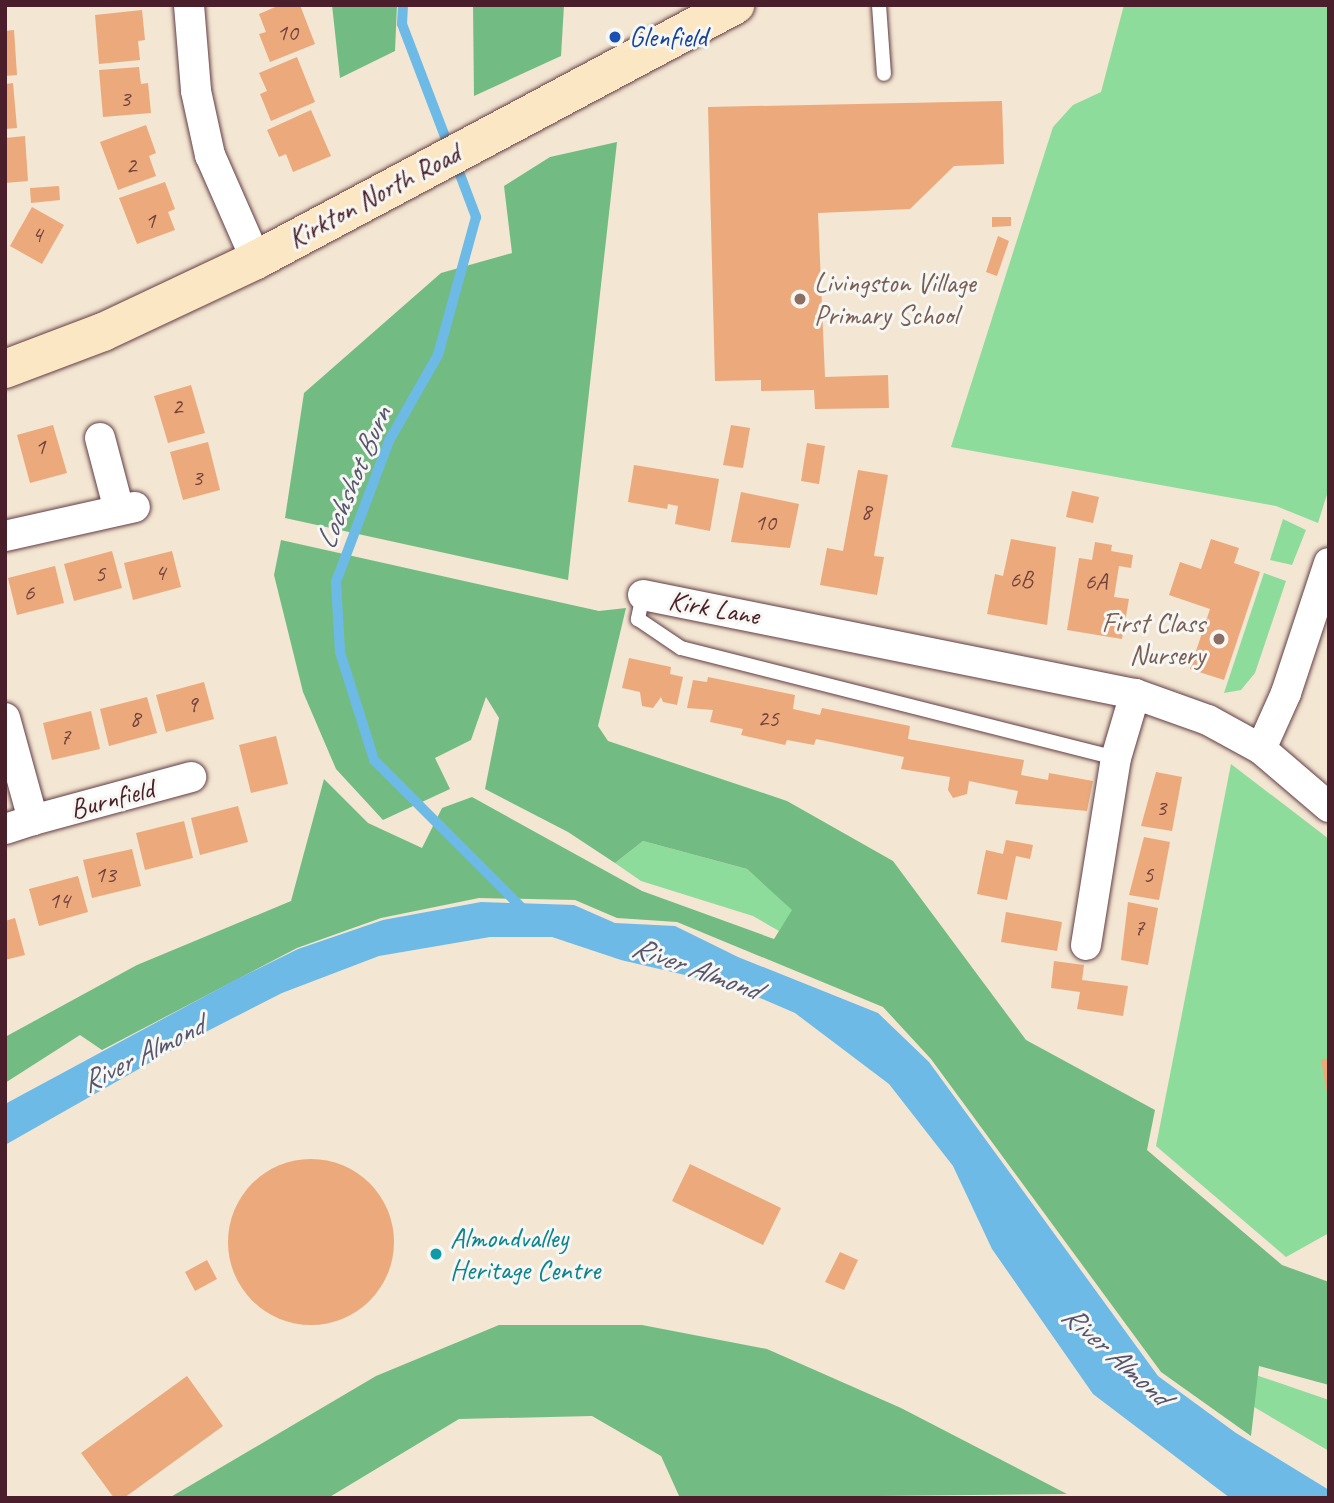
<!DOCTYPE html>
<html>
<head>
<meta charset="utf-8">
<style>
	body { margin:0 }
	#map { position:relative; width:1334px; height:1503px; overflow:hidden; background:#f3e6d2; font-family:Caveat,sans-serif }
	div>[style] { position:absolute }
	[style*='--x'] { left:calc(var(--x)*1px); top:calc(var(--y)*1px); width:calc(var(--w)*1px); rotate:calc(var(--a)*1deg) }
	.green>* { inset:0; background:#8edc9b }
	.forest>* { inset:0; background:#72bc83 }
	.water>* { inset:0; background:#6dbae7 }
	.stream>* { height:10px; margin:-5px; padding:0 5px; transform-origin:5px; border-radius:5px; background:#6dbae7 }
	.building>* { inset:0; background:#eca97c }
	.round { border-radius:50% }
	.roads { filter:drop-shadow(0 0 2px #633d44) drop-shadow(0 0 2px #633d44) }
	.lane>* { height:14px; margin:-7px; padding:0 7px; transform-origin:7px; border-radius:7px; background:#fff }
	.street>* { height:30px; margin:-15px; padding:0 15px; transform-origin:15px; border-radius:15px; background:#fff }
	.secondary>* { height:38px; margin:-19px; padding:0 19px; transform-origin:19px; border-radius:19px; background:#fbe7c3 }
	.dots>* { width:19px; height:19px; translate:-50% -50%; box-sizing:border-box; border:4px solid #f6f6f2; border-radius:50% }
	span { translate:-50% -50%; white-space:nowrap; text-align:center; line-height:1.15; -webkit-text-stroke:6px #f6f6f2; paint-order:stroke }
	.number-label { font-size:24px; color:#72423f }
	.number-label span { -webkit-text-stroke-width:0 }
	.transit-label { font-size:28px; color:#164399 }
	.left { translate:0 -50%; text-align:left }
	.street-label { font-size:28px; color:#4a1f2b }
	.education-label { font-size:28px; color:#785e54 }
	.right { translate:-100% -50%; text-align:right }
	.culture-label { font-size:28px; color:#0d838f }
	.water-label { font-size:30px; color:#56556d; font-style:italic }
	.frame { position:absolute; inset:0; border:7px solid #4a1f2b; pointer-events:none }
</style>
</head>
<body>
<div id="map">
	<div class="green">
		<div style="clip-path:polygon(1124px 5px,1329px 5px,1329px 488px,1318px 523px,1276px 506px,951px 447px,1053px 127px,1073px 105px,1101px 92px)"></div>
		<div style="clip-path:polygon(1283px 519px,1306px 530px,1292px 565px,1270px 560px)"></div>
		<div style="clip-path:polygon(1264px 573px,1286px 581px,1255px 673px,1241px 690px,1224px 693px)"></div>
		<div style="clip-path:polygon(1231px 764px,1329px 839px,1329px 1233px,1286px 1257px,1156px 1146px)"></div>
		<div style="clip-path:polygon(643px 841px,747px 869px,793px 910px,779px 931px,753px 916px,641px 881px,615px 863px)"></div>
		<div style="clip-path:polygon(1247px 1372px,1329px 1400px,1329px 1451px,1242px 1400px)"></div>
	</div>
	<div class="forest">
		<div style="clip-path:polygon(332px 5px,397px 5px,395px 51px,340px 78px)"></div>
		<div style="clip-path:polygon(473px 5px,564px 5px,561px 56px,474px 96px)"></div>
		<div style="clip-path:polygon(617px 142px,568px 580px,285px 518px,304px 393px,441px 273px,512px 253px,504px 186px,550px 157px)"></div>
		<div style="clip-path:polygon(281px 540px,599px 611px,626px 608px,598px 726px,608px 741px,787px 801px,893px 861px,1026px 1040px,1155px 1110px,1147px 1150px,1282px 1265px,1329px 1282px,1329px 1385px,1259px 1366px,1251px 1436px,1161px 1372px,931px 1059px,883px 1007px,677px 922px,617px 918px,575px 900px,479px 898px,381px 918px,297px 948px,102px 1050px,80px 1035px,5px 1083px,5px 1037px,137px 965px,291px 901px,324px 779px,368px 823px,422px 848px,442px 808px,472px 797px,642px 891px,774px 939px,792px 910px,747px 869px,643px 841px,615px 863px,568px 832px,485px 789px,499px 718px,486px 697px,471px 740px,435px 758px,450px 789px,383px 820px,336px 769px,303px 692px,274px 575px)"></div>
		<div style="clip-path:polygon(499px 1325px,642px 1325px,767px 1349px,901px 1408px,1067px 1494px,680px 1498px,661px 1456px,592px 1416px,459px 1419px,328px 1498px,169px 1498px,376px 1376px)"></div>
	</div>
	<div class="water">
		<div style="clip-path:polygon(481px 902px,574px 905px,615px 923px,675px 926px,738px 957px,878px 1013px,929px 1062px,1158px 1376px,1236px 1433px,1329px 1490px,1329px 1498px,1230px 1498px,1093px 1394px,992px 1249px,953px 1166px,889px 1084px,795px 1013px,732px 986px,621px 960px,552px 937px,490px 937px,379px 956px,282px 993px,188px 1041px,5px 1145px,5px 1104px,235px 980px,298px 949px,383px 920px)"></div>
	</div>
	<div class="stream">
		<div style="--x:403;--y:5;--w:19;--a:93"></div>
		<div style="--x:402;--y:24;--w:132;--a:69.1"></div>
		<div style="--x:456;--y:164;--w:57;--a:69.3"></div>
		<div style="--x:476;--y:217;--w:143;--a:105.4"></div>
		<div style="--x:438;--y:355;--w:99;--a:119.7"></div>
		<div style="--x:389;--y:441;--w:151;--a:110.6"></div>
		<div style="--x:336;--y:582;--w:70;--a:86.7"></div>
		<div style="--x:340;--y:652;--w:113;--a:72.5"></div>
		<div style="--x:374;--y:760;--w:216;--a:45"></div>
	</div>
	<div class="building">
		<div style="clip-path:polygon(280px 5px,300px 5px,315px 44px,270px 62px,259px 34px,266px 32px,259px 14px)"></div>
		<div style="clip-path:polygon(142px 10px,145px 40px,138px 41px,140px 60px,99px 64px,95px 15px)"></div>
		<div style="clip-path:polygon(14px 30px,17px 75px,5px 76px,5px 31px)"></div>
		<div style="clip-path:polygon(297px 57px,315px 102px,271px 121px,260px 94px,267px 91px,259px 73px)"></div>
		<div style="clip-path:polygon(139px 67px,141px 84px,148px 83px,151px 113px,103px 117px,99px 70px)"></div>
		<div style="clip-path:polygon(13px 83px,17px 128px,5px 129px,5px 84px)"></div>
		<div style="clip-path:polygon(1002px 101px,1004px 164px,954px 166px,910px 209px,818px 213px,825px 377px,888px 375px,889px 408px,815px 409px,814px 390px,761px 391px,761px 380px,715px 381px,708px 107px)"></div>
		<div style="clip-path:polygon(311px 110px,331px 156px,293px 172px,286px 154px,279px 157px,267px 130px)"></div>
		<div style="clip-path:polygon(146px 125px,156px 153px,149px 156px,156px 176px,118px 190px,100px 142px)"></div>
		<div style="clip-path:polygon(25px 136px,28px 181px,5px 183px,5px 138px)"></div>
		<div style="clip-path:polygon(165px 182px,175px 209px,168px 212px,175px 230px,137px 244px,119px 198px)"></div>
		<div style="clip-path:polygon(59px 186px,60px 200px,31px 203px,30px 188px)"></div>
		<div style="clip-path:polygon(32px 207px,64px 225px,42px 264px,10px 246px)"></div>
		<div style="clip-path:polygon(992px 217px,1011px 217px,1011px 226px,992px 227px)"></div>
		<div style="clip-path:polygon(998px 236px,1009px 241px,997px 276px,986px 272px)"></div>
		<div style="clip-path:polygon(191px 385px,205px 433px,168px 443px,154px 396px)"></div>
		<div style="clip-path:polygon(53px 425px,67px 473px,30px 483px,17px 435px)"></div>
		<div style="clip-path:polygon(731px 425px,750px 428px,743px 468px,723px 465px)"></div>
		<div style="clip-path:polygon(208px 442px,220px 490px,183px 500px,170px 452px)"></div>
		<div style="clip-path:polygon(807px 443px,825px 446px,819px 484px,801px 481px)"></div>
		<div style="clip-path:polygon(634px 465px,719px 479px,710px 531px,675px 524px,678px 506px,668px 504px,667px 509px,628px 502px)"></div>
		<div style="clip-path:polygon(858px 470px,888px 475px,874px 556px,884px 557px,877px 595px,820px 585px,827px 548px,843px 551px)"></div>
		<div style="clip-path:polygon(1072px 491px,1099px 497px,1093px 523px,1066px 517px)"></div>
		<div style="clip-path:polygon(741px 492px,799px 504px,790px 548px,731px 542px)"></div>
		<div style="clip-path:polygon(1011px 539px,1056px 547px,1047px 625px,987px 614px,995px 574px,1003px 576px)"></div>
		<div style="clip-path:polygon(1211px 539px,1239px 548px,1234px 563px,1260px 572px,1224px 680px,1190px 669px,1210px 609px,1169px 595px,1180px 562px,1201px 569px)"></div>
		<div style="clip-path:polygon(1095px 542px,1112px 545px,1111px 551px,1133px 555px,1131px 568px,1119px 566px,1114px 597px,1129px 599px,1122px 639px,1067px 630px,1079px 558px,1092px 560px)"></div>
		<div style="clip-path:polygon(112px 551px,122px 588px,74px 601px,64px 564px)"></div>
		<div style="clip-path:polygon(172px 551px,181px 587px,133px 600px,124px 563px)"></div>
		<div style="clip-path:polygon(55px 566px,64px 603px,17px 615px,8px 578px)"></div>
		<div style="clip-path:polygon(629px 658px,671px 667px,670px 674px,683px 677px,677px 705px,663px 702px,661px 697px,653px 708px,642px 706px,640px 692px,622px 688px)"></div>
		<div style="clip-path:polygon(708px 677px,795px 695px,793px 709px,820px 715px,822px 708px,910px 726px,908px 739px,1024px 760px,1021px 775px,1048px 780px,1049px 773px,1093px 781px,1087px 811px,1015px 804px,1018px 791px,969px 781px,967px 794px,953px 798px,948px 790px,950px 777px,901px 769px,904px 757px,816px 739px,814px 745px,787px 740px,785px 745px,741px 735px,743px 729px,710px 722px,713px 710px,687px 708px,693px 680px,707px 682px)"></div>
		<div style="clip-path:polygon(204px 682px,214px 719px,166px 732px,156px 695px)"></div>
		<div style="clip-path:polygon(147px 697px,157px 733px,109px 746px,100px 709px)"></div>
		<div style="clip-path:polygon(91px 711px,100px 749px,52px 760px,43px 723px)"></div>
		<div style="clip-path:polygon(276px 736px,288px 784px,251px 793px,239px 745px)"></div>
		<div style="clip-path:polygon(1156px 772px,1182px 777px,1172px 831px,1141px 826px)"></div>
		<div style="clip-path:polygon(238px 806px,248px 842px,200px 855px,191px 818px)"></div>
		<div style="clip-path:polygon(184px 821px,193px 858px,145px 870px,136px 833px)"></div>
		<div style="clip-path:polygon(1144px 837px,1170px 842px,1159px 900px,1129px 895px)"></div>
		<div style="clip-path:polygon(1006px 840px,1033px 845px,1030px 859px,1016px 856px,1007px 900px,977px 894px,986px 850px,1003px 854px)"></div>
		<div style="clip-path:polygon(132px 849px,141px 886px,92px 898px,83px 860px)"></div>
		<div style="clip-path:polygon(78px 876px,88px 912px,39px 926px,29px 889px)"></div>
		<div style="clip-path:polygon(1128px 902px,1158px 908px,1148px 965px,1121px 960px)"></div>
		<div style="clip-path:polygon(1006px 912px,1062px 922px,1057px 951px,1001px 942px)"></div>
		<div style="clip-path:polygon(15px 918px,25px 955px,5px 960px,5px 921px)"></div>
		<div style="clip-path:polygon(1054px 961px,1084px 965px,1082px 980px,1128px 986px,1123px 1016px,1077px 1009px,1080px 992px,1051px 988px)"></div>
		<div style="clip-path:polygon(1329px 1058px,1329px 1093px,1327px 1093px,1321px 1060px)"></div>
		<div class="round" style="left:228px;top:1159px;width:166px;height:166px"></div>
		<div style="clip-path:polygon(690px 1164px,781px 1208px,763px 1245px,672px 1201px)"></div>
		<div style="clip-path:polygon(840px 1252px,858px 1260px,844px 1290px,825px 1282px)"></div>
		<div style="clip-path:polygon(207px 1260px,217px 1279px,195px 1291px,185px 1272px)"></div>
		<div style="clip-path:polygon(187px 1376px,223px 1426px,124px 1498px,114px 1498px,81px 1453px)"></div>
	</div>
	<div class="roads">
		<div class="lane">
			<div style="--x:879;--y:5;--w:69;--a:85.9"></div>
			<div style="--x:643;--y:595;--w:25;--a:102"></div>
			<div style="--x:638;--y:619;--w:52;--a:34"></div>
			<div style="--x:681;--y:648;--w:449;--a:14.2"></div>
		</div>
		<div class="street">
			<div style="--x:189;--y:5;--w:86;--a:85.3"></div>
			<div style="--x:196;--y:91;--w:66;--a:77.7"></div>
			<div style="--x:210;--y:155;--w:115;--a:66.3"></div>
			<div style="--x:100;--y:438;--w:74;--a:75.2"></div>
			<div style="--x:5;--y:536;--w:133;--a:-12.6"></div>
			<div style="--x:643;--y:595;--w:502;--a:11.38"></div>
			<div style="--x:1135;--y:694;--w:77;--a:19.6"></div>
			<div style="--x:1208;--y:720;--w:60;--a:28.7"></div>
			<div style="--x:1261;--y:749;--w:89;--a:40.5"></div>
			<div style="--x:5;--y:718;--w:106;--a:74.6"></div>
			<div style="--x:33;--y:820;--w:29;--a:162"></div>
			<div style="--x:1261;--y:749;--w:61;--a:-65.9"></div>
			<div style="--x:1286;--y:693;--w:137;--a:-71.7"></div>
			<div style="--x:33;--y:820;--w:164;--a:-15.2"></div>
			<div style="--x:1086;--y:945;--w:189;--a:-80.9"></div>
			<div style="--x:1116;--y:758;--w:67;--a:-73.5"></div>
		</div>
		<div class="secondary">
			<div style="--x:5;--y:369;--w:105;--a:-20.7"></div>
			<div style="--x:103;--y:332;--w:169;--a:-25.2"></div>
			<div style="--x:256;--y:260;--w:543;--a:-28.03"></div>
		</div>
	</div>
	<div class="dots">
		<div style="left:615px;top:37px;background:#1a4fb4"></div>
		<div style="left:800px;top:299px;background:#8d6e63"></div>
		<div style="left:1219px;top:639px;background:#8d6e63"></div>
		<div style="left:436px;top:1254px;background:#0f9aa8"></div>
	</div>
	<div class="number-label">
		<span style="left:287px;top:33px">10</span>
		<span style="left:125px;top:99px">3</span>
		<span style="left:131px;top:166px">2</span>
		<span style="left:150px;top:221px">1</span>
		<span style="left:37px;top:235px">4</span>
		<span style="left:177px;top:407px">2</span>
		<span style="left:40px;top:447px">1</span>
		<span style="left:197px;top:478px">3</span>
		<span style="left:866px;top:512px">8</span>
		<span style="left:765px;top:523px">10</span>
		<span style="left:160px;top:573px">4</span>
		<span style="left:100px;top:574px">5</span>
		<span style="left:1021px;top:580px">6B</span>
		<span style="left:1096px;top:582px">6A</span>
		<span style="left:29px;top:593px">6</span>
		<span style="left:192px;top:705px">9</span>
		<span style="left:135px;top:719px">8</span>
		<span style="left:768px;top:719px">25</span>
		<span style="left:65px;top:737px">7</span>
		<span style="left:1161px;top:808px">3</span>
		<span style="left:105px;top:875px">13</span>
		<span style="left:1148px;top:875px">5</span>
		<span style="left:59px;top:901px">14</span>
		<span style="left:1139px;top:928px">7</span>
	</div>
	<div class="transit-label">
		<span class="left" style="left:629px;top:37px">Glenfield</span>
	</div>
	<div class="street-label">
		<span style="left:374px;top:196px;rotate:-28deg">Kirkton North Road</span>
		<span style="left:714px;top:608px;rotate:10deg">Kirk Lane</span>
		<span style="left:112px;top:799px;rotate:-15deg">Burnfield</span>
	</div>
	<div class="education-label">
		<span class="left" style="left:814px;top:299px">Livingston Village<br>Primary School</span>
		<span class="right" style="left:1205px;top:639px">First Class<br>Nursery</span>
	</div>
	<div class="culture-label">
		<span class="left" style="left:450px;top:1254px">Almondvalley<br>Heritage Centre</span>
	</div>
	<div class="water-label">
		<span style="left:353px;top:478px;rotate:-67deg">Lochshot Burn</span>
		<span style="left:696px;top:968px;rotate:20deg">River Almond</span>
		<span style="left:142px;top:1054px;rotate:-27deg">River Almond</span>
		<span style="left:1116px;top:1355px;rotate:42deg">River Almond</span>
	</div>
	<div class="frame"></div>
</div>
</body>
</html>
